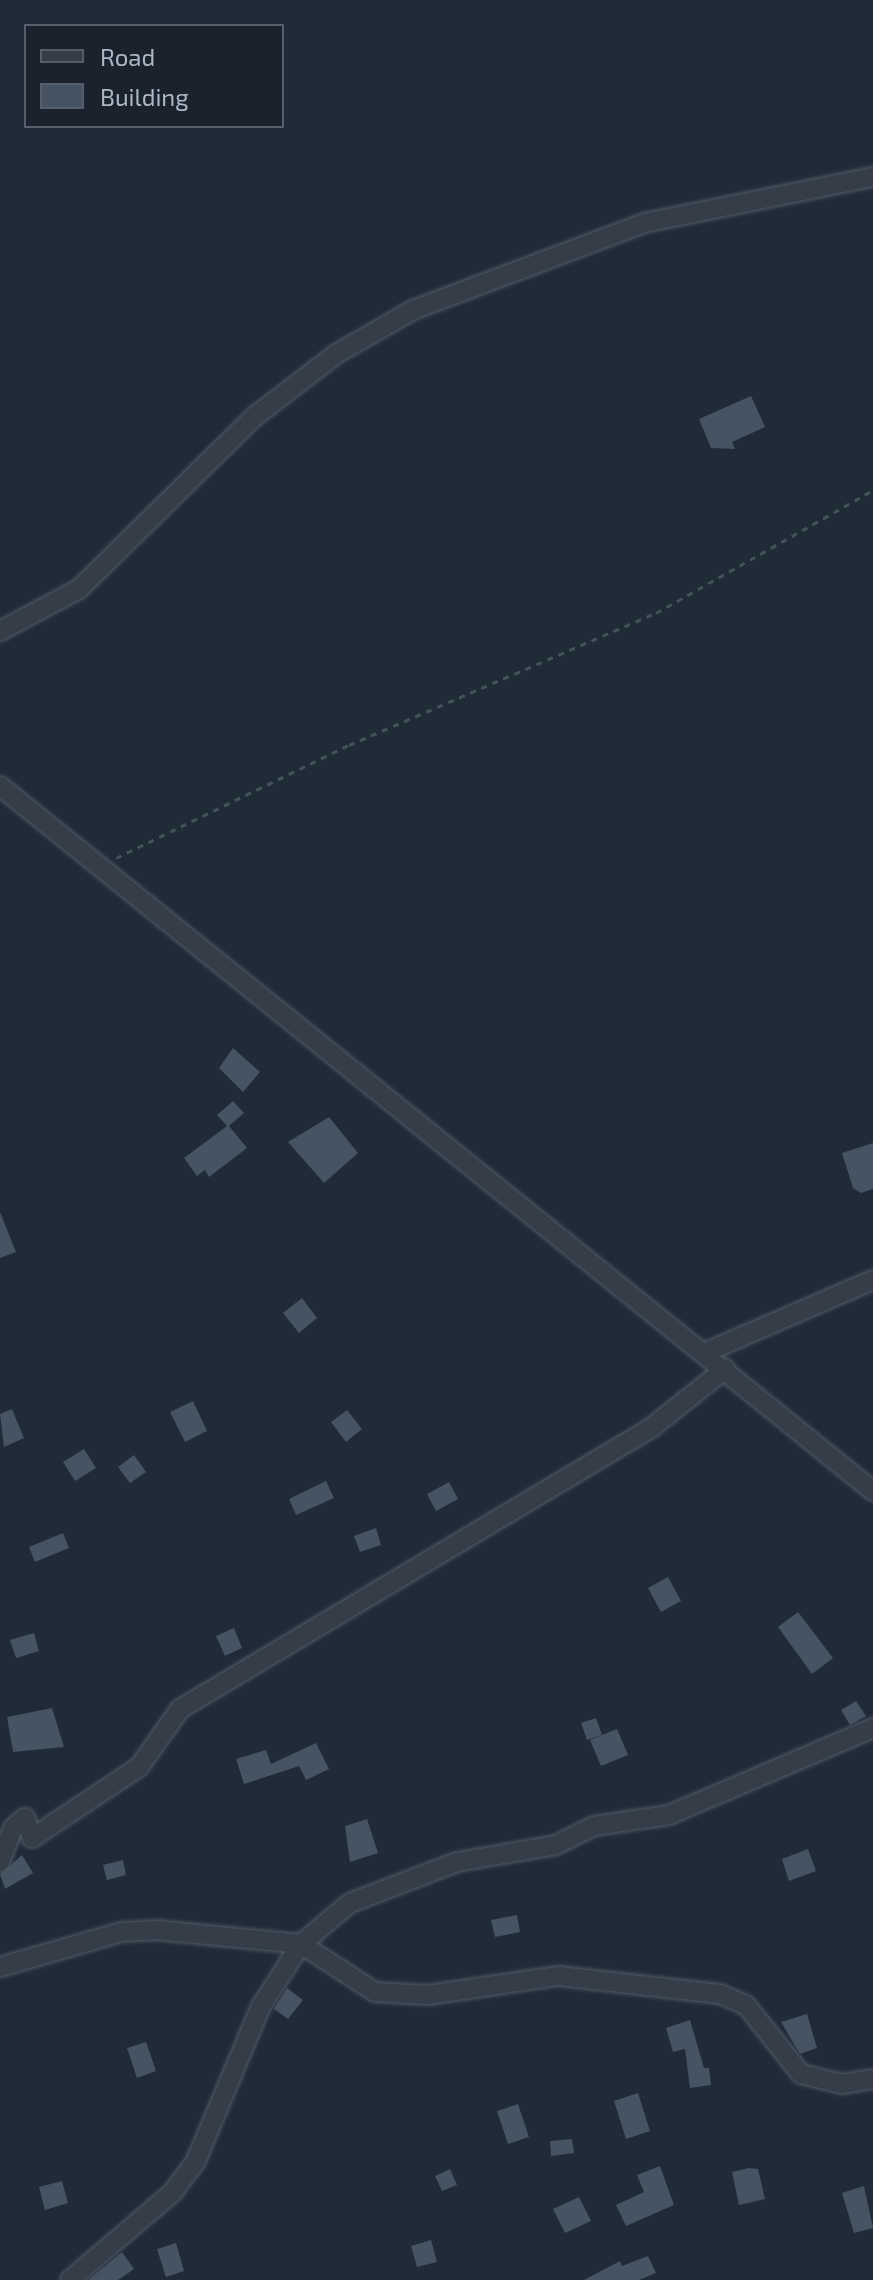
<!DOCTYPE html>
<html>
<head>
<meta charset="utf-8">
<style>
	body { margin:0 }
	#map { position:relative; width:873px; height:2280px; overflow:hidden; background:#202b38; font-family:"Exo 2",sans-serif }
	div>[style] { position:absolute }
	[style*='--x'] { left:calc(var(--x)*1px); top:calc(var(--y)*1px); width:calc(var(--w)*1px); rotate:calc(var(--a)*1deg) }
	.building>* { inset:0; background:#465362 }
	.path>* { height:3px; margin-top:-1.5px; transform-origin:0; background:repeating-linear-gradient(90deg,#405456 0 6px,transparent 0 12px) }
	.roads { filter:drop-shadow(0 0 2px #515b66) drop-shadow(0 0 2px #515b66) }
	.minor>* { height:18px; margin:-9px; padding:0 9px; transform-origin:9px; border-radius:9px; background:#343d48 }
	span { translate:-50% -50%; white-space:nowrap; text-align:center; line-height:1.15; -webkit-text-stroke:6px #19222d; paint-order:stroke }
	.legend { position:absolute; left:24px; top:24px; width:260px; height:104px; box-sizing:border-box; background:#19222d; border:2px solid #555e6a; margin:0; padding:10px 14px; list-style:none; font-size:24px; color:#aeb8c5 }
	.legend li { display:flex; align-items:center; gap:16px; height:40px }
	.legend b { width:40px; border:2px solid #555e6a }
</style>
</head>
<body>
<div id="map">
	<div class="building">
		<div style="clip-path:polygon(751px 396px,765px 427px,732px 442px,735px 449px,711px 448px,699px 419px)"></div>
		<div style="clip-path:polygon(233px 1048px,260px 1072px,243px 1092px,219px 1068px)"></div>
		<div style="clip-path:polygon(233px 1101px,244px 1113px,229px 1126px,247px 1148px,209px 1177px,205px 1170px,197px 1176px,184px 1158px,227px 1126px,217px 1115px)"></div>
		<div style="clip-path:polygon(329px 1117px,358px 1153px,324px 1183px,288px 1142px)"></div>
		<div style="clip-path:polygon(873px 1143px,873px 1189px,861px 1193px,853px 1188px,842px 1153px)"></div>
		<div style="clip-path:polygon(0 1212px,16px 1252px,0 1258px)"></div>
		<div style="clip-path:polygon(302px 1298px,317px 1318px,299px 1333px,283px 1313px)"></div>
		<div style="clip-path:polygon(193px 1401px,207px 1431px,185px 1442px,170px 1412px)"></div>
		<div style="clip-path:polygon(12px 1409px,24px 1438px,4px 1447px,0 1414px)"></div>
		<div style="clip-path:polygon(347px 1410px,362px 1429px,346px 1442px,331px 1422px)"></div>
		<div style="clip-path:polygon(84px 1449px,96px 1468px,75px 1481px,63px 1462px)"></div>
		<div style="clip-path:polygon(134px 1455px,146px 1472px,130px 1483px,118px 1467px)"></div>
		<div style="clip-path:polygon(326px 1481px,334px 1498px,296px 1515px,289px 1499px)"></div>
		<div style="clip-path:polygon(449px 1482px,458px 1499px,436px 1511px,427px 1494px)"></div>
		<div style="clip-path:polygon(376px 1528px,381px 1545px,360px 1552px,354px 1536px)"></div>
		<div style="clip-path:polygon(63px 1533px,69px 1548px,35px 1562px,29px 1547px)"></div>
		<div style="clip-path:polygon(668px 1577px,681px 1601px,661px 1612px,648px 1588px)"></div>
		<div style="clip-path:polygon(798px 1612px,833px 1658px,812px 1674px,778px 1627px)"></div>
		<div style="clip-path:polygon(234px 1628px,242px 1648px,225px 1656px,216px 1636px)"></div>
		<div style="clip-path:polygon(34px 1633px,39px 1651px,16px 1658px,10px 1640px)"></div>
		<div style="clip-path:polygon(856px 1701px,866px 1716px,850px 1725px,841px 1710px)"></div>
		<div style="clip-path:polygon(52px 1708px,64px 1747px,13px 1752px,7px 1717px)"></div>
		<div style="clip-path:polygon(596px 1718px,602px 1735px,587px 1740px,581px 1723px)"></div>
		<div style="clip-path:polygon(617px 1729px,628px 1755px,601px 1766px,590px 1740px)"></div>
		<div style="clip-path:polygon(316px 1743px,329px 1769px,306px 1780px,299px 1766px,244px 1784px,236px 1759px,266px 1750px,271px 1764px)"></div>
		<div style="clip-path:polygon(367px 1819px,378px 1853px,350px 1862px,345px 1826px)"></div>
		<div style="clip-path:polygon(808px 1849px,816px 1871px,789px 1881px,782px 1859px)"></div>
		<div style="clip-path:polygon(22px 1855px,33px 1873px,5px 1889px,0 1874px)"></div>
		<div style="clip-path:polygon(123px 1860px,126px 1875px,107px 1880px,103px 1865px)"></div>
		<div style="clip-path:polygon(517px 1915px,520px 1932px,495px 1937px,491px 1920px)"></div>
		<div style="clip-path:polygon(287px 1988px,303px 2000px,288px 2019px,274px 2009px)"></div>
		<div style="clip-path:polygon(807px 2014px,817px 2048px,800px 2054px,781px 2022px)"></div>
		<div style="clip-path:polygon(690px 2020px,704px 2068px,709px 2068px,711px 2085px,690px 2088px,685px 2049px,673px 2052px,666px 2028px)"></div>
		<div style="clip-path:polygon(146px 2042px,156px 2071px,137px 2078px,127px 2048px)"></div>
		<div style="clip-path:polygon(638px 2093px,650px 2131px,626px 2139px,614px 2101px)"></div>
		<div style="clip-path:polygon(518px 2104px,529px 2137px,508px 2144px,497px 2111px)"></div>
		<div style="clip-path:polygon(572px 2139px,574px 2153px,551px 2156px,550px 2141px)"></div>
		<div style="clip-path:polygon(660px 2166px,674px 2205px,626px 2226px,616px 2205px,644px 2192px,637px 2175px)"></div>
		<div style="clip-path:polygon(749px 2168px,758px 2169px,765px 2199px,739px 2205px,732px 2172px)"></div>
		<div style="clip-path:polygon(450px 2169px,457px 2185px,442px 2191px,435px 2176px)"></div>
		<div style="clip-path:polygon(62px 2181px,68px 2203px,45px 2210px,39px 2187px)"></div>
		<div style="clip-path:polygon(864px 2186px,873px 2228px,854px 2233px,842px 2193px)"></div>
		<div style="clip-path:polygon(579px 2197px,591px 2221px,565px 2233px,553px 2209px)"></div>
		<div style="clip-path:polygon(431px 2240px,437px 2262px,417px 2267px,411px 2246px)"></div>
		<div style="clip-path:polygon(176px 2243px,184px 2271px,166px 2277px,157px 2249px)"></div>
		<div style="clip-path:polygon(122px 2252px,134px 2269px,118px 2280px,88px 2280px)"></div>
		<div style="clip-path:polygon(648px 2256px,656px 2273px,639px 2280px,584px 2280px,620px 2261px,622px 2266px)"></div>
	</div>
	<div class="path">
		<div style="--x:116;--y:858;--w:259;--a:-25.9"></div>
		<div style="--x:349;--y:745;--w:334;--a:-23.3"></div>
		<div style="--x:656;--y:613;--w:249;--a:-29.5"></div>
	</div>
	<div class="roads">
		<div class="minor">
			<div style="--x:0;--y:631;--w:89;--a:-28"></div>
			<div style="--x:79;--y:589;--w:245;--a:-44.5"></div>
			<div style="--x:254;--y:417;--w:103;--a:-37.5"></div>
			<div style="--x:336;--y:354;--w:89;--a:-29.7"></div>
			<div style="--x:413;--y:310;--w:247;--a:-20.6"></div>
			<div style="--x:644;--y:223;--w:234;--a:-11.4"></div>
			<div style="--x:0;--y:786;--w:1122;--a:38.92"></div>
			<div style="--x:704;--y:1353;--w:184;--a:-23.4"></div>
			<div style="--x:0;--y:1862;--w:36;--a:-69"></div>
			<div style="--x:13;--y:1828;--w:16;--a:-40"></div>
			<div style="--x:25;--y:1818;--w:21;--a:71"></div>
			<div style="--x:32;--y:1838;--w:128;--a:-33.6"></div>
			<div style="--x:139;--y:1767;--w:71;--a:-54.7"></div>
			<div style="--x:180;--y:1709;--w:548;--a:-30.82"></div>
			<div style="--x:651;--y:1428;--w:95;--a:-38.6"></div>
			<div style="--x:0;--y:1967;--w:126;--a:-16.1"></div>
			<div style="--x:121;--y:1932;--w:35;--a:-3"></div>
			<div style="--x:156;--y:1930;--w:146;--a:5.5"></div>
			<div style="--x:301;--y:1944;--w:88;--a:33"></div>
			<div style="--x:375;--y:1992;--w:53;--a:3.2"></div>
			<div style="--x:428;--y:1995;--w:132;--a:-8.3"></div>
			<div style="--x:559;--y:1976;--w:162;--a:6.4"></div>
			<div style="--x:720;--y:1994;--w:28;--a:23"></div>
			<div style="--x:746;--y:2005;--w:88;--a:51.4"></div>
			<div style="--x:801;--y:2074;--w:42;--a:13.7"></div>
			<div style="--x:842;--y:2084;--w:31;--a:-9"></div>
			<div style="--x:70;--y:2280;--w:134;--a:-40.5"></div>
			<div style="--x:172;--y:2193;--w:38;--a:-53"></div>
			<div style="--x:195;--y:2163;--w:168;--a:-67.2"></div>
			<div style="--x:260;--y:2008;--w:76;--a:-57.4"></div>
			<div style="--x:301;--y:1944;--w:64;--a:-39.9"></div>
			<div style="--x:350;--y:1903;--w:115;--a:-21"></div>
			<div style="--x:457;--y:1862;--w:100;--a:-9.7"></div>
			<div style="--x:556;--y:1845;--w:42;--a:-26.6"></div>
			<div style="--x:594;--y:1826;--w:76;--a:-8.3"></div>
			<div style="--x:669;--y:1815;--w:222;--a:-23.1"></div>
		</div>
	</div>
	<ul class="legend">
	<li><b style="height:10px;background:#343d48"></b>Road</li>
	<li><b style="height:22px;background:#465362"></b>Building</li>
	</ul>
</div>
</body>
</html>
